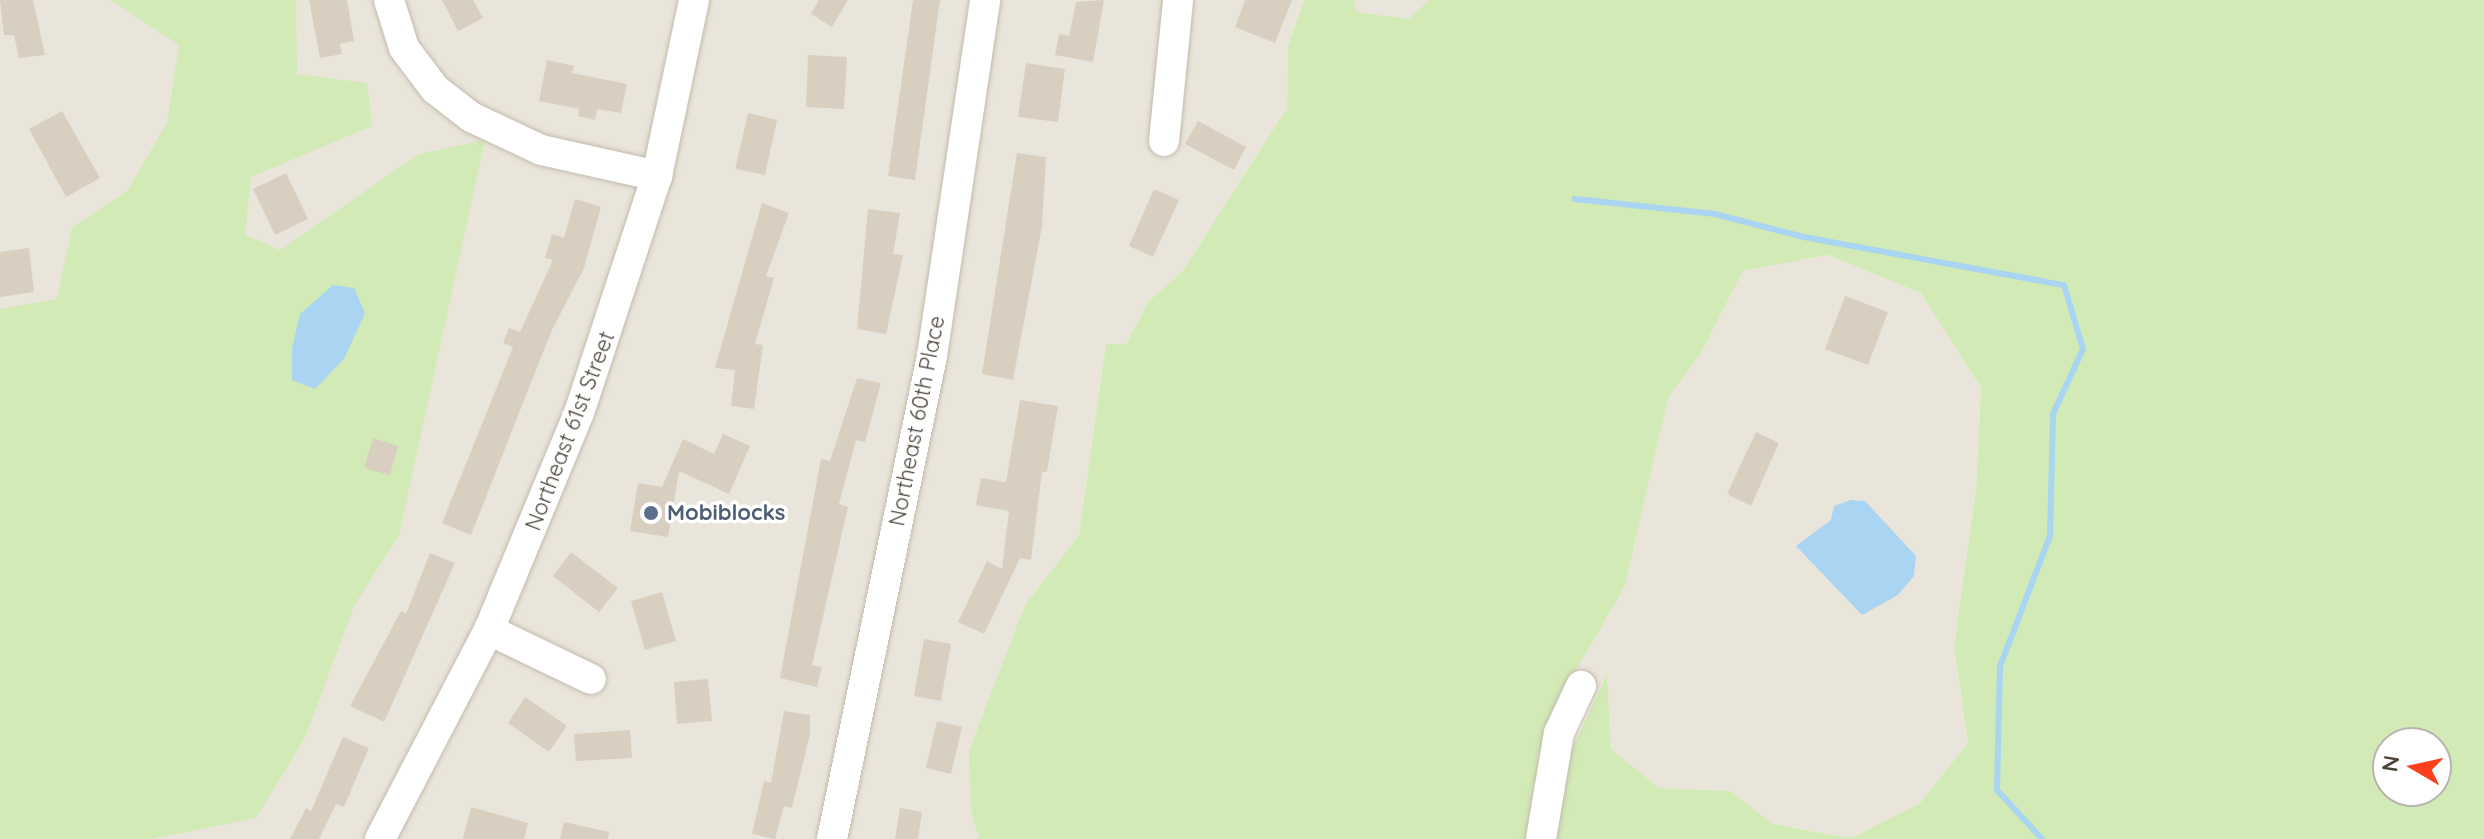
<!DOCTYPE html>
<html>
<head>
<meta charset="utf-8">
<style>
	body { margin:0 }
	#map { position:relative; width:2484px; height:839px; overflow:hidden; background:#f6f3ec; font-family:Quicksand,sans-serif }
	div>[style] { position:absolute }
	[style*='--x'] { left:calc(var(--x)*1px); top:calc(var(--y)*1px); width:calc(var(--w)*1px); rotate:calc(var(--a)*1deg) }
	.residential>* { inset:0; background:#eae5da }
	.green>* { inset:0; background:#d2eab5 }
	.water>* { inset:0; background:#a9d4f2 }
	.stream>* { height:6px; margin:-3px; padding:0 3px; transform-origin:3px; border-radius:3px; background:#a9d4f2 }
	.building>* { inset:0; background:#d8cfc1 }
	.roads { filter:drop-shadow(0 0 2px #c2bbae) drop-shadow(0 0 2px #c2bbae) }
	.minor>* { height:30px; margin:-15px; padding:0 15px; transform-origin:15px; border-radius:15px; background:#fff }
	.dots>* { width:22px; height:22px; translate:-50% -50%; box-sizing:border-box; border:4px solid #fff; border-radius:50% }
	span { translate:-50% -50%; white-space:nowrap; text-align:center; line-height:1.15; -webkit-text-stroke:7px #fff; paint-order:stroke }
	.street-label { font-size:22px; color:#4b4439 }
	.service-label { font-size:22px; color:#4e5e75; font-weight:700 }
	.left { translate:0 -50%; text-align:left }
	.north { position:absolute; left:2372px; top:727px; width:80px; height:80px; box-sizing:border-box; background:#fff; border:2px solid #b7b4b0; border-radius:50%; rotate:279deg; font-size:22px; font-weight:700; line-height:32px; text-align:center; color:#4b4439 }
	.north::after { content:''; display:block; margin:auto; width:28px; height:36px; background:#fc3f1d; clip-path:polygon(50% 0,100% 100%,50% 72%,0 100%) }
</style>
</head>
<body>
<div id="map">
	<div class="residential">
		<div style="clip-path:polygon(0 0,1304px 0,1288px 46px,1287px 108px,1182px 272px,1149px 301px,1126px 344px,1106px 344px,1079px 535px,1025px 605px,971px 811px,979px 839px,0 839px)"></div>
		<div style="clip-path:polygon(1354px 0,1429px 0,1409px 19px,1356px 12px)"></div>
		<div style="clip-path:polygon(1828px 255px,1921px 293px,1981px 388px,1976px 489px,1954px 646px,1968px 743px,1920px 803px,1850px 838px,1772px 823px,1731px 791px,1659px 788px,1611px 749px,1607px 676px,1581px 720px,1550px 716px,1625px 586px,1668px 398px,1701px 353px,1743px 271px)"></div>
	</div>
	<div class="green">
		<div style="clip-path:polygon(111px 0,296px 0,297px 74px,367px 83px,372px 126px,251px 177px,245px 235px,280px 250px,419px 154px,485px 140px,399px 535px,354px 606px,305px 738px,256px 818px,152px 839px,0 839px,0 309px,57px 299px,72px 228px,127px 191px,167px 123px,179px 45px)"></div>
		<div style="clip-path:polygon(evenodd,1304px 0,1354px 0,1357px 12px,1409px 19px,1429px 0,2484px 0,2484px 839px,1555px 839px,1571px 751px,1607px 674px,1611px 749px,1659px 788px,1731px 791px,1772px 823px,1790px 827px,1851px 838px,1920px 803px,1968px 743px,1954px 646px,1976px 489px,1981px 388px,1921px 293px,1828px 255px,1743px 271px,1701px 353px,1668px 398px,1625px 586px,1550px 716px,1530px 839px,979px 839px,971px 811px,969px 751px,1025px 605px,1079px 535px,1106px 344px,1126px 344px,1149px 301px,1182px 272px,1287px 108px,1288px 46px,1304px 0,2388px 743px,2436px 743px,2436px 791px,2388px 791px,2388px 743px)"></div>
	</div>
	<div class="water">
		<div style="clip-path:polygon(333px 285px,354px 288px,365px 313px,344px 359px,315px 389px,292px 380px,292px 348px,300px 314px)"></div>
		<div style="clip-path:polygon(1851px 500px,1865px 501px,1916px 556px,1914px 576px,1898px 595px,1862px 615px,1796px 546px,1831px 520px,1834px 506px)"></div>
	</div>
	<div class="stream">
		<div style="--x:1575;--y:199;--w:141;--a:6.1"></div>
		<div style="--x:1715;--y:214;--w:92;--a:14.5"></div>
		<div style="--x:1804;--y:237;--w:264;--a:10.5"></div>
		<div style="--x:2064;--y:285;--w:67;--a:73.5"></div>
		<div style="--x:2083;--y:349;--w:72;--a:114.8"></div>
		<div style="--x:2053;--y:414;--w:122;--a:91.4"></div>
		<div style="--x:2050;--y:536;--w:139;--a:111"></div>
		<div style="--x:2000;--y:666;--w:124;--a:91.4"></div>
		<div style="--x:1997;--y:790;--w:67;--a:47.4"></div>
	</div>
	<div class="building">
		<div style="clip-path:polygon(0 0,33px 0,45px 55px,19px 58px,14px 35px,4px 35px)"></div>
		<div style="clip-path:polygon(309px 0,347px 0,354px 41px,340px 44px,342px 54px,320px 58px)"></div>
		<div style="clip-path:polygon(442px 0,473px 0,483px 18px,458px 31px)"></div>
		<div style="clip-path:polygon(819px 0,848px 0,832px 27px,811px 14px)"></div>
		<div style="clip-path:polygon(913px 0,940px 0,915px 180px,888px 176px)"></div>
		<div style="clip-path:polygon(1104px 0,1093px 62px,1055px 55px,1059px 34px,1069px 36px,1076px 2px)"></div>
		<div style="clip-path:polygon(1245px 0,1292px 0,1275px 43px,1235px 27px)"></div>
		<div style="clip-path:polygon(808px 55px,847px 57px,844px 109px,806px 107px)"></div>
		<div style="clip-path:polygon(547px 60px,574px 66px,572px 73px,627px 84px,621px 113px,597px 109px,595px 120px,578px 116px,579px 109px,539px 101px)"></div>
		<div style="clip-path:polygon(1026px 63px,1065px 69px,1058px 122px,1018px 117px)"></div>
		<div style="clip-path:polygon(62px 111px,100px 178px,66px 197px,29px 129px)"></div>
		<div style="clip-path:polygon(748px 113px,777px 120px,765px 175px,735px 169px)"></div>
		<div style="clip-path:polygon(1198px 121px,1246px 147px,1234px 170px,1185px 144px)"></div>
		<div style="clip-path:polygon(1017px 153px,1046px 157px,1042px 226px,1013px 380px,982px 374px)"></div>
		<div style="clip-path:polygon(286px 173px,308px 219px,275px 235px,253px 189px)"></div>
		<div style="clip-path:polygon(1154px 189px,1179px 200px,1153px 257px,1129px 246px)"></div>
		<div style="clip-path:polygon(575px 199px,601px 207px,584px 268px,551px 332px,471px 535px,442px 523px,513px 347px,503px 343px,509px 328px,520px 332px,553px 260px,545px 258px,552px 234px,564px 238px)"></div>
		<div style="clip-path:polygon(762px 203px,789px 213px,766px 276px,774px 278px,755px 344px,763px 345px,754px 409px,731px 406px,735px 370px,715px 368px)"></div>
		<div style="clip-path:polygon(868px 209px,900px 213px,893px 254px,903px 255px,886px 334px,857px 329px)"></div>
		<div style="clip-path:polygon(29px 248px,34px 292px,0 297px,0 252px)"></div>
		<div style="clip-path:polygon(1845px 296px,1888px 312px,1868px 365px,1825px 349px)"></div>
		<div style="clip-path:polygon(857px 378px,881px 383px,865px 442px,856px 440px,839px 504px,848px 507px,812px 665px,822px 667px,817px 687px,780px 678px,821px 459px,830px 461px)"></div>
		<div style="clip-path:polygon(1020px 400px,1058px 406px,1047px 472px,1042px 472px,1031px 560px,1020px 558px,984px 634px,958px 622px,987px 561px,1002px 569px,1009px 511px,976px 505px,981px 478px,1006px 482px)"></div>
		<div style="clip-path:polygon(1756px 432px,1779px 443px,1751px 506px,1727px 494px)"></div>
		<div style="clip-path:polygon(723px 434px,750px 446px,729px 494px,679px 471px,668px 537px,630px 531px,638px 483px,662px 487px,683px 439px,714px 454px)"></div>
		<div style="clip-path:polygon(373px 438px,398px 446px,390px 475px,364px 468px)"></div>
		<div style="clip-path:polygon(571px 552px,618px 588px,599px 612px,553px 576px)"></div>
		<div style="clip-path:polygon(430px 553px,455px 563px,384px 722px,350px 706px,401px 611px,406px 614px)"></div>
		<div style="clip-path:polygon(662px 592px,676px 641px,645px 650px,631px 601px)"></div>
		<div style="clip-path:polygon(924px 639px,951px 644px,941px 701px,914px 696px)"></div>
		<div style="clip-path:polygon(708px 679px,712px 721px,677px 724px,674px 682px)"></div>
		<div style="clip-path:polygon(525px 697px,567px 726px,549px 752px,508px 723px)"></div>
		<div style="clip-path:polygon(784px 711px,810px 715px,810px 734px,792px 808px,784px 806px,775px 839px,752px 834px,764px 781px,771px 783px)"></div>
		<div style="clip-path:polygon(937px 721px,962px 727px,951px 774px,926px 768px)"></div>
		<div style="clip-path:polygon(630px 730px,632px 758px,576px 761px,574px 734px)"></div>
		<div style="clip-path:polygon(343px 737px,369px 748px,344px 807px,336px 804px,319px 839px,290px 839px,306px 808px,311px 811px)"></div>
		<div style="clip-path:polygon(471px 807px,528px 823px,524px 839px,463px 839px)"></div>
		<div style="clip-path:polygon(900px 808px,922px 812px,918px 839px,895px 839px)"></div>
		<div style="clip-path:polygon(564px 822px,609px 832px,608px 839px,560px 839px)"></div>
	</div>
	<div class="roads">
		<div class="minor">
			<div style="--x:389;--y:0;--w:50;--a:72.6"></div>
			<div style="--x:404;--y:48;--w:51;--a:52.9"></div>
			<div style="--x:435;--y:89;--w:46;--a:37.9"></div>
			<div style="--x:471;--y:117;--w:77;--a:25.2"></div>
			<div style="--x:541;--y:150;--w:119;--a:12.6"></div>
			<div style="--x:1164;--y:141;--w:142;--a:-84.3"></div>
			<div style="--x:489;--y:630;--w:113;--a:25.7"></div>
			<div style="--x:380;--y:839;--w:236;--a:-62.5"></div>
			<div style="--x:489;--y:630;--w:235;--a:-67.5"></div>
			<div style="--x:579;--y:413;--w:250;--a:-71.8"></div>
			<div style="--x:657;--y:176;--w:180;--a:-78.1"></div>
			<div style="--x:832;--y:839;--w:493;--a:-78.3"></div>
			<div style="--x:932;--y:356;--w:360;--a:-81.5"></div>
			<div style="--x:1541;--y:839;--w:108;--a:-80.4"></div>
			<div style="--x:1559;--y:733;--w:52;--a:-64.9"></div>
		</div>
	</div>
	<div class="dots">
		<div style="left:651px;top:513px;background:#5c6f8a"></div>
	</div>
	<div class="street-label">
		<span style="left:917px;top:421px;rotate:-79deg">Northeast 60th Place</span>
		<span style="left:570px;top:431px;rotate:-69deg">Northeast 61st Street</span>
	</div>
	<div class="service-label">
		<span class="left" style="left:667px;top:513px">Mobiblocks</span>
	</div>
	<div class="north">N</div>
</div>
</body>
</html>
